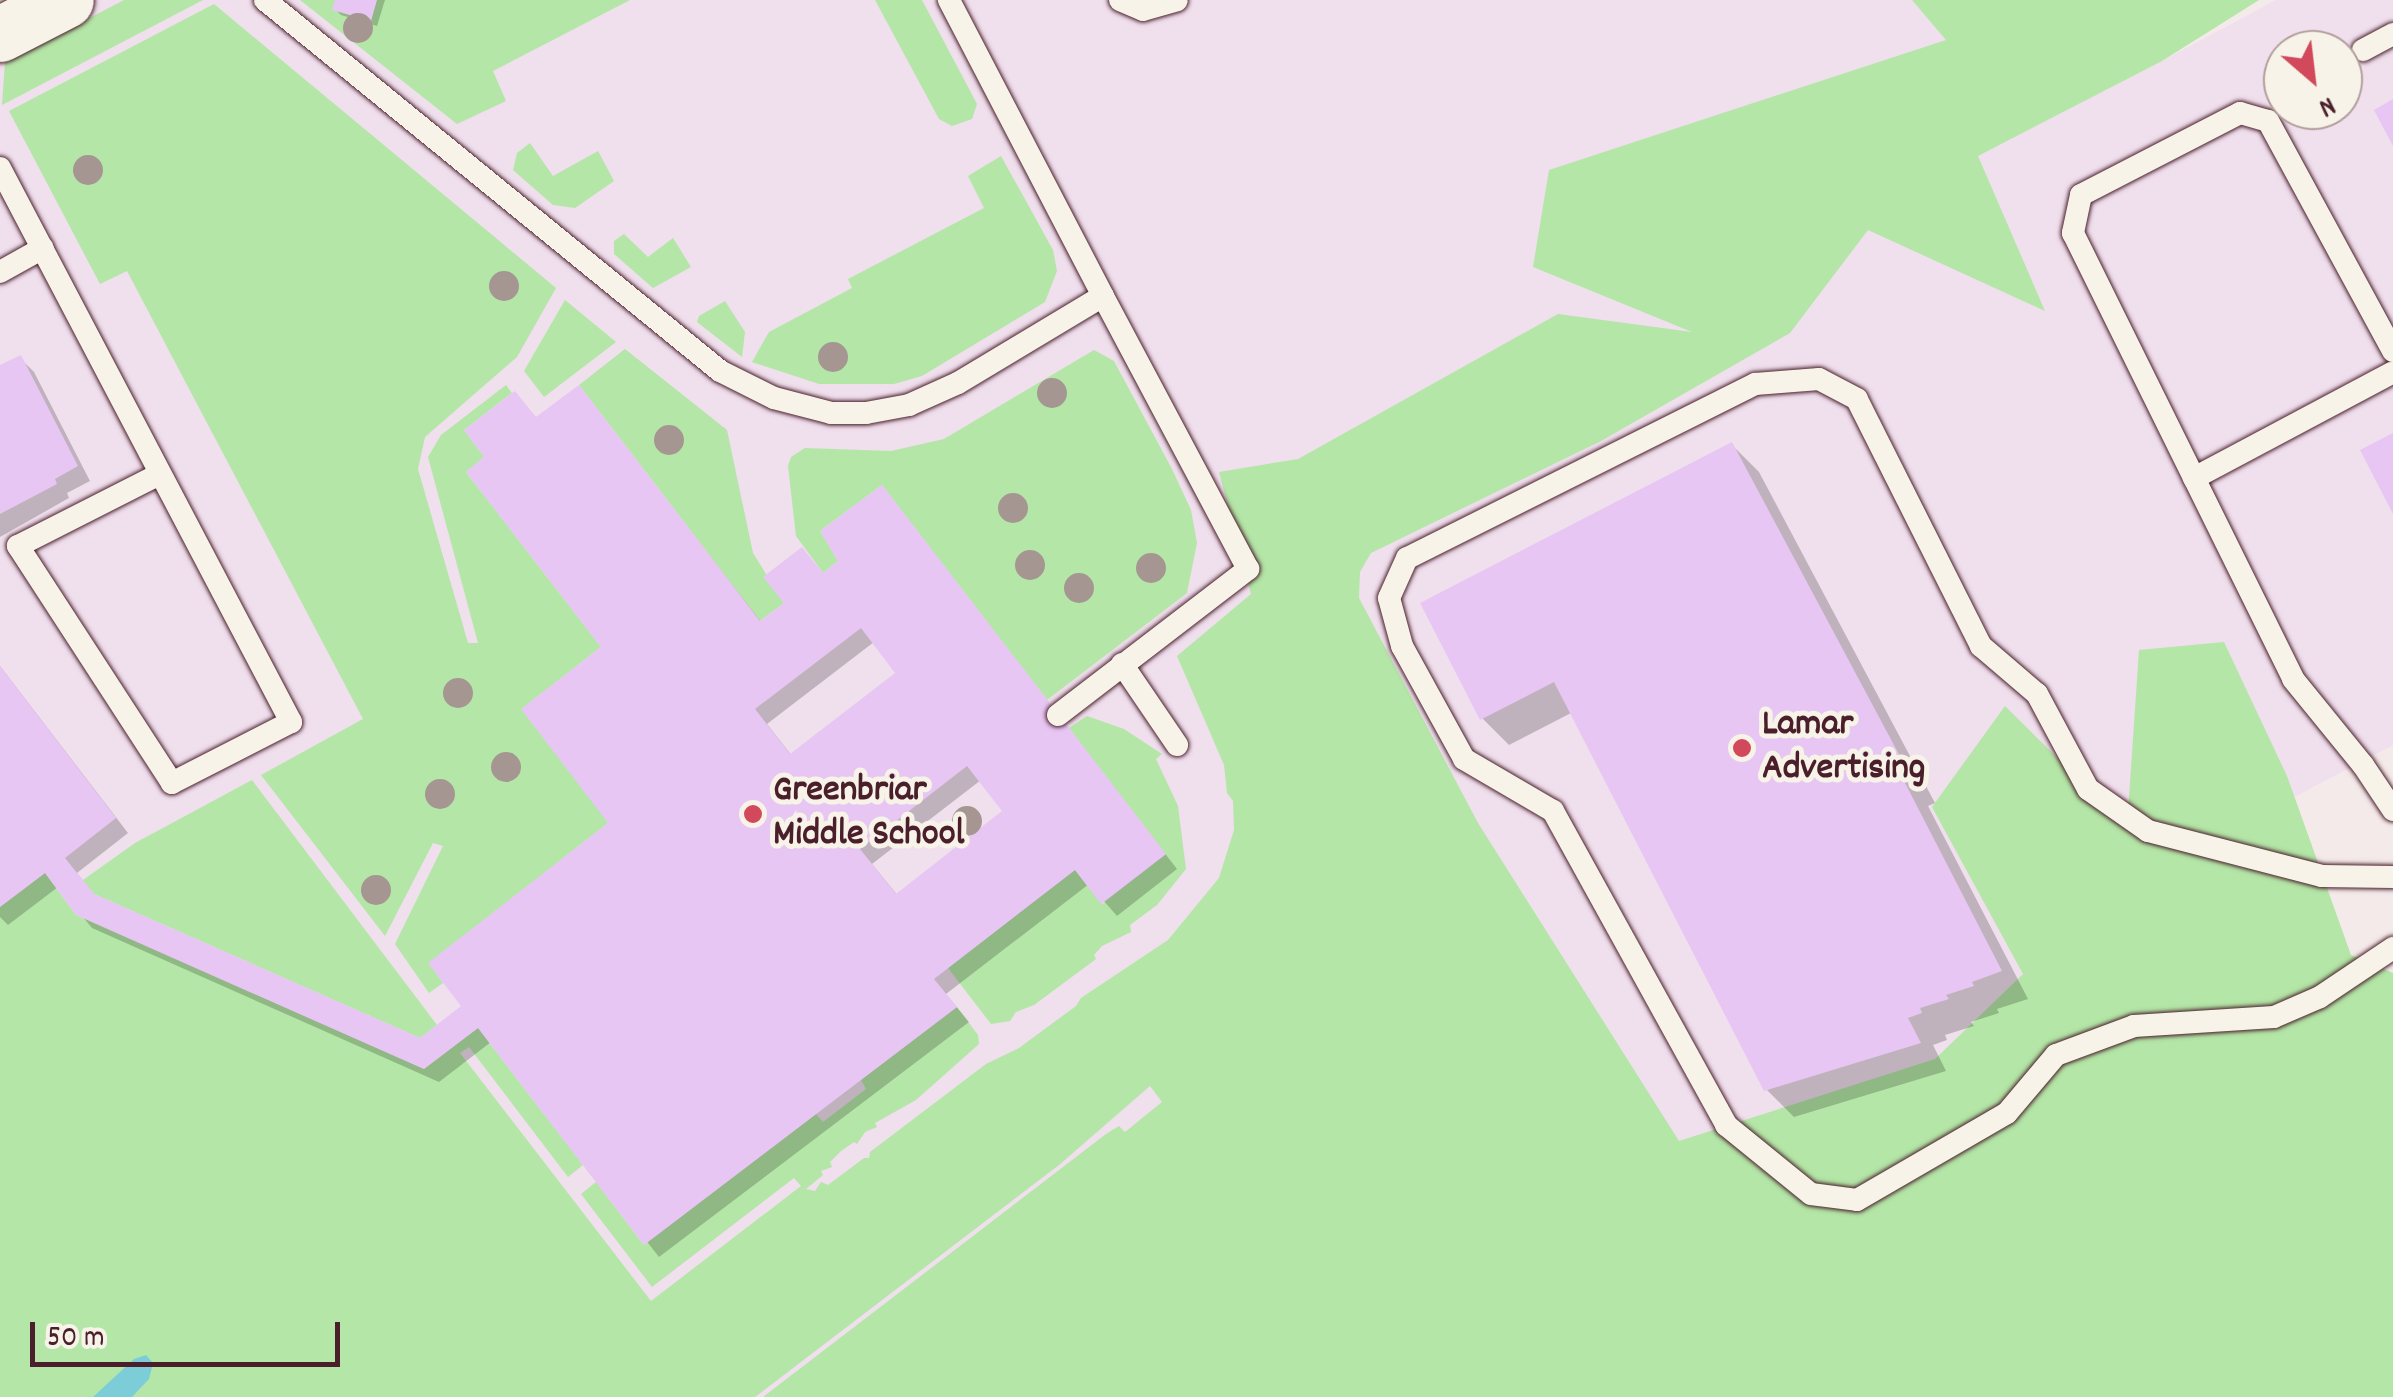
<!DOCTYPE html>
<html>
<head>
<meta charset="utf-8">
<style>
	body { margin:0 }
	#map { position:relative; width:2393px; height:1397px; overflow:hidden; background:#f4eaea; font-family:Dekko,sans-serif }
	div>[style] { position:absolute }
	[style*='--x'] { left:calc(var(--x)*1px); top:calc(var(--y)*1px); width:calc(var(--w)*1px); rotate:calc(var(--a)*1deg) }
	.built>* { inset:0; background:#f0dfed }
	.green>* { inset:0; background:#b4e6a7 }
	.water>* { inset:0; background:#7ccdd7 }
	.shadow>* { inset:0; background:#0003 }
	.building>* { inset:0; background:#e7c6f3 }
	.roads { filter:drop-shadow(0 0 2px #4a1f2b) drop-shadow(0 0 2px #4a1f2b) }
	.lane>* { height:22px; margin:-11px; padding:0 11px; transform-origin:11px; border-radius:11px; background:#f7f3e8 }
	.secondary>* { height:55px; margin:-27.5px; padding:0 27.5px; transform-origin:27.5px; border-radius:27.5px; background:#f7f3e8 }
	.trees>* { width:30px; height:30px; margin:-15px; border-radius:50%; background:#a59692 }
	.dots>* { width:28px; height:28px; translate:-50% -50%; box-sizing:border-box; border:5px solid #f7f3e8; border-radius:50% }
	span { translate:-50% -50%; white-space:nowrap; text-align:center; line-height:1.15; -webkit-text-stroke:10px #f7f3e8; paint-order:stroke }
	.poi-label { font-size:38px; color:#4a1f2b; font-weight:700 }
	.left { translate:0 -50%; text-align:left }
	.north { position:absolute; left:2263px; top:30px; width:100px; height:100px; box-sizing:border-box; background:#f7f3e8; border:2px solid #b29e9c; border-radius:50%; rotate:152deg; font-size:28px; font-weight:700; line-height:40px; text-align:center; color:#4a1f2b }
	.north::after { content:''; display:block; margin:auto; width:35px; height:45px; background:#d1495b; clip-path:polygon(50% 0,100% 100%,50% 72%,0 100%) }
	.scale { position:absolute; left:30px; top:1322px; width:310px; height:45px; box-sizing:border-box; border:5px solid #4a1f2b; border-top:0; padding-left:12px; font-size:30px; line-height:35px; white-space:nowrap; color:#4a1f2b; -webkit-text-stroke:8px #f7f3e8; paint-order:stroke }
</style>
</head>
<body>
<div id="map">
	<div class="built">
		<div style="clip-path:polygon(evenodd,66px 0,2130px 0,2162px 61px,2276px 0,2393px 0,2393px 745px,2158px 869px,1734px 1397px,0 1397px,0 34px,66px 0,2283px 50px,2343px 50px,2343px 110px,2283px 110px,2283px 50px)"></div>
	</div>
	<div class="green">
		<div style="clip-path:polygon(124px 0,203px 0,2px 105px,5px 62px)"></div>
		<div style="clip-path:polygon(300px 0,630px 0,493px 71px,506px 101px,457px 124px)"></div>
		<div style="clip-path:polygon(875px 0,922px 0,977px 104px,972px 119px,952px 126px,939px 119px)"></div>
		<div style="clip-path:polygon(1912px 0,2259px 0,2162px 61px,1978px 156px,2045px 311px,1868px 230px,1790px 333px,1601px 441px,1371px 553px,1360px 572px,1359px 598px,1478px 823px,1679px 1141px,1935px 1059px,2023px 974px,1932px 807px,2005px 706px,2127px 827px,2139px 650px,2224px 642px,2287px 776px,2351px 955px,2393px 973px,2393px 1397px,763px 1397px,1106px 1134px,1119px 1126px,1125px 1132px,1162px 1102px,1150px 1086px,1059px 1165px,755px 1397px,0 1397px,0 907px,45px 873px,76px 915px,424px 1069px,478px 1028px,583px 1165px,568px 1177px,469px 1047px,460px 1053px,651px 1301px,801px 1186px,794px 1178px,652px 1287px,581px 1194px,596px 1182px,644px 1245px,816px 1114px,823px 1122px,866px 1089px,861px 1080px,957px 1007px,978px 1035px,979px 1044px,916px 1100px,875px 1123px,877px 1127px,865px 1132px,857px 1144px,854px 1142px,841px 1151px,830px 1162px,832px 1167px,821px 1171px,823px 1175px,806px 1189px,815px 1191px,821px 1182px,828px 1185px,864px 1158px,869px 1158px,870px 1152px,986px 1064px,1019px 1048px,1076px 1006px,1081px 998px,1168px 940px,1219px 878px,1234px 830px,1233px 801px,1227px 793px,1224px 765px,1177px 656px,1251px 594px,1219px 472px,1298px 459px,1558px 314px,1692px 332px,1533px 267px,1549px 170px,1946px 40px)"></div>
		<div style="clip-path:polygon(214px 4px,556px 288px,517px 357px,425px 437px,418px 469px,468px 643px,478px 643px,428px 457px,441px 435px,506px 385px,512px 393px,464px 430px,484px 457px,466px 472px,601px 647px,529px 703px,608px 823px,429px 963px,443px 983px,429px 993px,395px 944px,443px 846px,433px 843px,385px 936px,261px 775px,363px 719px,127px 271px,100px 284px,9px 111px)"></div>
		<div style="clip-path:polygon(530px 143px,553px 176px,598px 151px,614px 181px,575px 208px,553px 205px,513px 170px,517px 153px)"></div>
		<div style="clip-path:polygon(1001px 156px,1053px 250px,1057px 271px,1045px 302px,922px 376px,894px 384px,819px 384px,752px 362px,769px 332px,852px 288px,848px 279px,984px 208px,968px 176px)"></div>
		<div style="clip-path:polygon(624px 234px,648px 257px,673px 238px,691px 267px,653px 288px,614px 254px,614px 241px)"></div>
		<div style="clip-path:polygon(565px 300px,616px 342px,544px 397px,524px 371px)"></div>
		<div style="clip-path:polygon(725px 301px,745px 332px,742px 357px,697px 322px,699px 316px)"></div>
		<div style="clip-path:polygon(625px 349px,727px 430px,753px 553px,784px 603px,760px 621px,579px 385px)"></div>
		<div style="clip-path:polygon(1094px 350px,1114px 361px,1172px 469px,1191px 510px,1197px 543px,1187px 593px,1047px 700px,882px 485px,820px 531px,838px 561px,823px 573px,796px 536px,788px 466px,791px 457px,805px 448px,891px 451px,944px 439px)"></div>
		<div style="clip-path:polygon(1087px 716px,1124px 729px,1162px 754px,1156px 759px,1178px 806px,1186px 869px,1157px 905px,1130px 925px,1131px 932px,1102px 946px,1094px 955px,1096px 959px,1034px 1005px,1016px 1012px,1010px 1021px,991px 1024px,948px 968px,1075px 870px,1102px 904px,1165px 855px,1069px 728px)"></div>
		<div style="clip-path:polygon(252px 780px,437px 1025px,420px 1038px,94px 894px,83px 880px,135px 843px)"></div>
	</div>
	<div class="water">
		<div style="clip-path:polygon(146px 1355px,153px 1363px,149px 1379px,132px 1397px,93px 1397px,134px 1359px)"></div>
	</div>
	<div class="shadow">
		<div style="clip-path:polygon(338px 0,385px 0,377px 26px,341px 15px,335px 9px)"></div>
		<div style="clip-path:polygon(20px 358px,34px 372px,90px 481px,67px 493px,69px 498px,0 537px,0 368px)"></div>
		<div style="clip-path:polygon(evenodd,579px 388px,762px 623px,841px 562px,882px 488px,1177px 869px,1117px 916px,1089px 884px,946px 994px,969px 1022px,659px 1257px,491px 1042px,439px 1082px,92px 928px,58px 887px,8px 925px,0 917px,0 666px,128px 833px,77px 873px,97px 898px,420px 1041px,465px 1007px,612px 823px,604px 647px,537px 419px,579px 388px,874px 642px,899px 674px,792px 756px,767px 724px,874px 642px,579px 388px,981px 780px,1005px 812px,898px 896px,872px 864px,981px 780px)"></div>
		<div style="clip-path:polygon(1732px 445px,1759px 472px,1935px 803px,1928px 806px,2028px 999px,1997px 1009px,1999px 1013px,1971px 1022px,1974px 1026px,1945px 1035px,1947px 1040px,1933px 1045px,1946px 1071px,1794px 1117px,1766px 1089px,1573px 712px,1509px 745px,1482px 718px)"></div>
	</div>
	<div class="building">
		<div style="clip-path:polygon(335px 0,377px 0,371px 21px,332px 10px)"></div>
		<div style="clip-path:polygon(2393px 99px,2393px 146px,2374px 110px)"></div>
		<div style="clip-path:polygon(21px 355px,78px 466px,55px 479px,57px 484px,0 514px,0 365px)"></div>
		<div style="clip-path:polygon(evenodd,579px 385px,760px 621px,784px 603px,763px 577px,802px 547px,823px 573px,838px 561px,820px 531px,882px 485px,1166px 854px,1101px 904px,1075px 870px,934px 979px,957px 1007px,644px 1245px,478px 1028px,424px 1069px,76px 915px,45px 873px,0 907px,0 666px,116px 818px,65px 858px,94px 894px,420px 1038px,461px 1006px,428px 963px,608px 823px,521px 709px,601px 647px,466px 472px,484px 457px,464px 430px,515px 391px,536px 417px,579px 385px,861px 628px,895px 673px,790px 754px,755px 709px,861px 628px,579px 385px,967px 766px,1002px 811px,896px 894px,860px 849px,967px 766px)"></div>
		<div style="clip-path:polygon(2393px 433px,2393px 514px,2360px 450px)"></div>
		<div style="clip-path:polygon(1732px 442px,1910px 775px,1903px 779px,2002px 971px,1972px 982px,1974px 986px,1946px 995px,1949px 999px,1920px 1008px,1922px 1013px,1908px 1018px,1921px 1043px,1764px 1091px,1554px 682px,1480px 720px,1420px 603px)"></div>
	</div>
	<div class="roads">
		<div class="lane">
			<div style="--x:265;--y:0;--w:587;--a:39.19"></div>
			<div style="--x:720;--y:371;--w:60;--a:26.6"></div>
			<div style="--x:774;--y:398;--w:59;--a:14.7"></div>
			<div style="--x:831;--y:413;--w:35;--a:0"></div>
			<div style="--x:866;--y:413;--w:44;--a:-10.5"></div>
			<div style="--x:909;--y:405;--w:54;--a:-24.2"></div>
			<div style="--x:958;--y:383;--w:169;--a:-31"></div>
			<div style="--x:1103;--y:296;--w:334;--a:-117.5"></div>
			<div style="--x:1120;--y:0;--w:25;--a:23"></div>
			<div style="--x:1143;--y:10;--w:35;--a:-16"></div>
			<div style="--x:2363;--y:50;--w:34;--a:-28"></div>
			<div style="--x:0;--y:168;--w:626;--a:62.29"></div>
			<div style="--x:291;--y:722;--w:134;--a:152.9"></div>
			<div style="--x:172;--y:783;--w:283;--a:-123"></div>
			<div style="--x:18;--y:546;--w:159;--a:-26.9"></div>
			<div style="--x:0;--y:272;--w:49;--a:-29.2"></div>
			<div style="--x:2393;--y:351;--w:262;--a:-118.5"></div>
			<div style="--x:2268;--y:121;--w:29;--a:-164"></div>
			<div style="--x:2240;--y:113;--w:179;--a:152.7"></div>
			<div style="--x:2081;--y:195;--w:39;--a:102"></div>
			<div style="--x:2073;--y:233;--w:497;--a:63.7"></div>
			<div style="--x:2293;--y:679;--w:111;--a:50.9"></div>
			<div style="--x:2363;--y:765;--w:54;--a:56.3"></div>
			<div style="--x:2194;--y:478;--w:225;--a:-28"></div>
			<div style="--x:1122;--y:664;--w:98;--a:55.8"></div>
			<div style="--x:1058;--y:715;--w:240;--a:-37.5"></div>
			<div style="--x:1248;--y:569;--w:309;--a:-118"></div>
			<div style="--x:2393;--y:877;--w:71;--a:-179.2"></div>
			<div style="--x:2322;--y:876;--w:180;--a:-165.5"></div>
			<div style="--x:2148;--y:831;--w:73;--a:-145"></div>
			<div style="--x:2088;--y:789;--w:108;--a:-118.2"></div>
			<div style="--x:2037;--y:694;--w:74;--a:-139.4"></div>
			<div style="--x:1981;--y:646;--w:276;--a:-116.7"></div>
			<div style="--x:1857;--y:399;--w:43;--a:-152.2"></div>
			<div style="--x:1819;--y:379;--w:64;--a:175.5"></div>
			<div style="--x:1755;--y:384;--w:389;--a:153.4"></div>
			<div style="--x:1407;--y:558;--w:44;--a:114.2"></div>
			<div style="--x:1389;--y:598;--w:50;--a:74.8"></div>
			<div style="--x:1402;--y:646;--w:129;--a:61.2"></div>
			<div style="--x:1464;--y:759;--w:103;--a:30.3"></div>
			<div style="--x:1553;--y:811;--w:359;--a:61.1"></div>
			<div style="--x:1726;--y:1125;--w:109;--a:39.1"></div>
			<div style="--x:1811;--y:1194;--w:46;--a:7.4"></div>
			<div style="--x:1857;--y:1200;--w:173;--a:-30.1"></div>
			<div style="--x:2007;--y:1113;--w:76;--a:-49.8"></div>
			<div style="--x:2056;--y:1055;--w:83;--a:-20.4"></div>
			<div style="--x:2134;--y:1026;--w:140;--a:-3.7"></div>
			<div style="--x:2274;--y:1017;--w:50;--a:-23.5"></div>
			<div style="--x:2320;--y:997;--w:88;--a:-33.9"></div>
		</div>
		<div class="secondary">
			<div style="--x:0;--y:34;--w:74;--a:-27.3"></div>
		</div>
	</div>
	<div class="trees">
		<div style="left:358px;top:28px"></div>
		<div style="left:88px;top:170px"></div>
		<div style="left:504px;top:286px"></div>
		<div style="left:833px;top:357px"></div>
		<div style="left:1052px;top:393px"></div>
		<div style="left:669px;top:440px"></div>
		<div style="left:1013px;top:508px"></div>
		<div style="left:1030px;top:565px"></div>
		<div style="left:1151px;top:568px"></div>
		<div style="left:1079px;top:588px"></div>
		<div style="left:458px;top:693px"></div>
		<div style="left:506px;top:767px"></div>
		<div style="left:440px;top:794px"></div>
		<div style="left:967px;top:821px"></div>
		<div style="left:376px;top:890px"></div>
	</div>
	<div class="dots">
		<div style="left:1742px;top:748px;background:#d1495b"></div>
		<div style="left:753px;top:814px;background:#d1495b"></div>
	</div>
	<div class="poi-label">
		<span class="left" style="left:1762px;top:748px">Lamar<br>Advertising</span>
		<span class="left" style="left:773px;top:814px">Greenbriar<br>Middle School</span>
	</div>
	<div class="north">N</div>
	<div class="scale">50 m</div>
</div>
</body>
</html>
